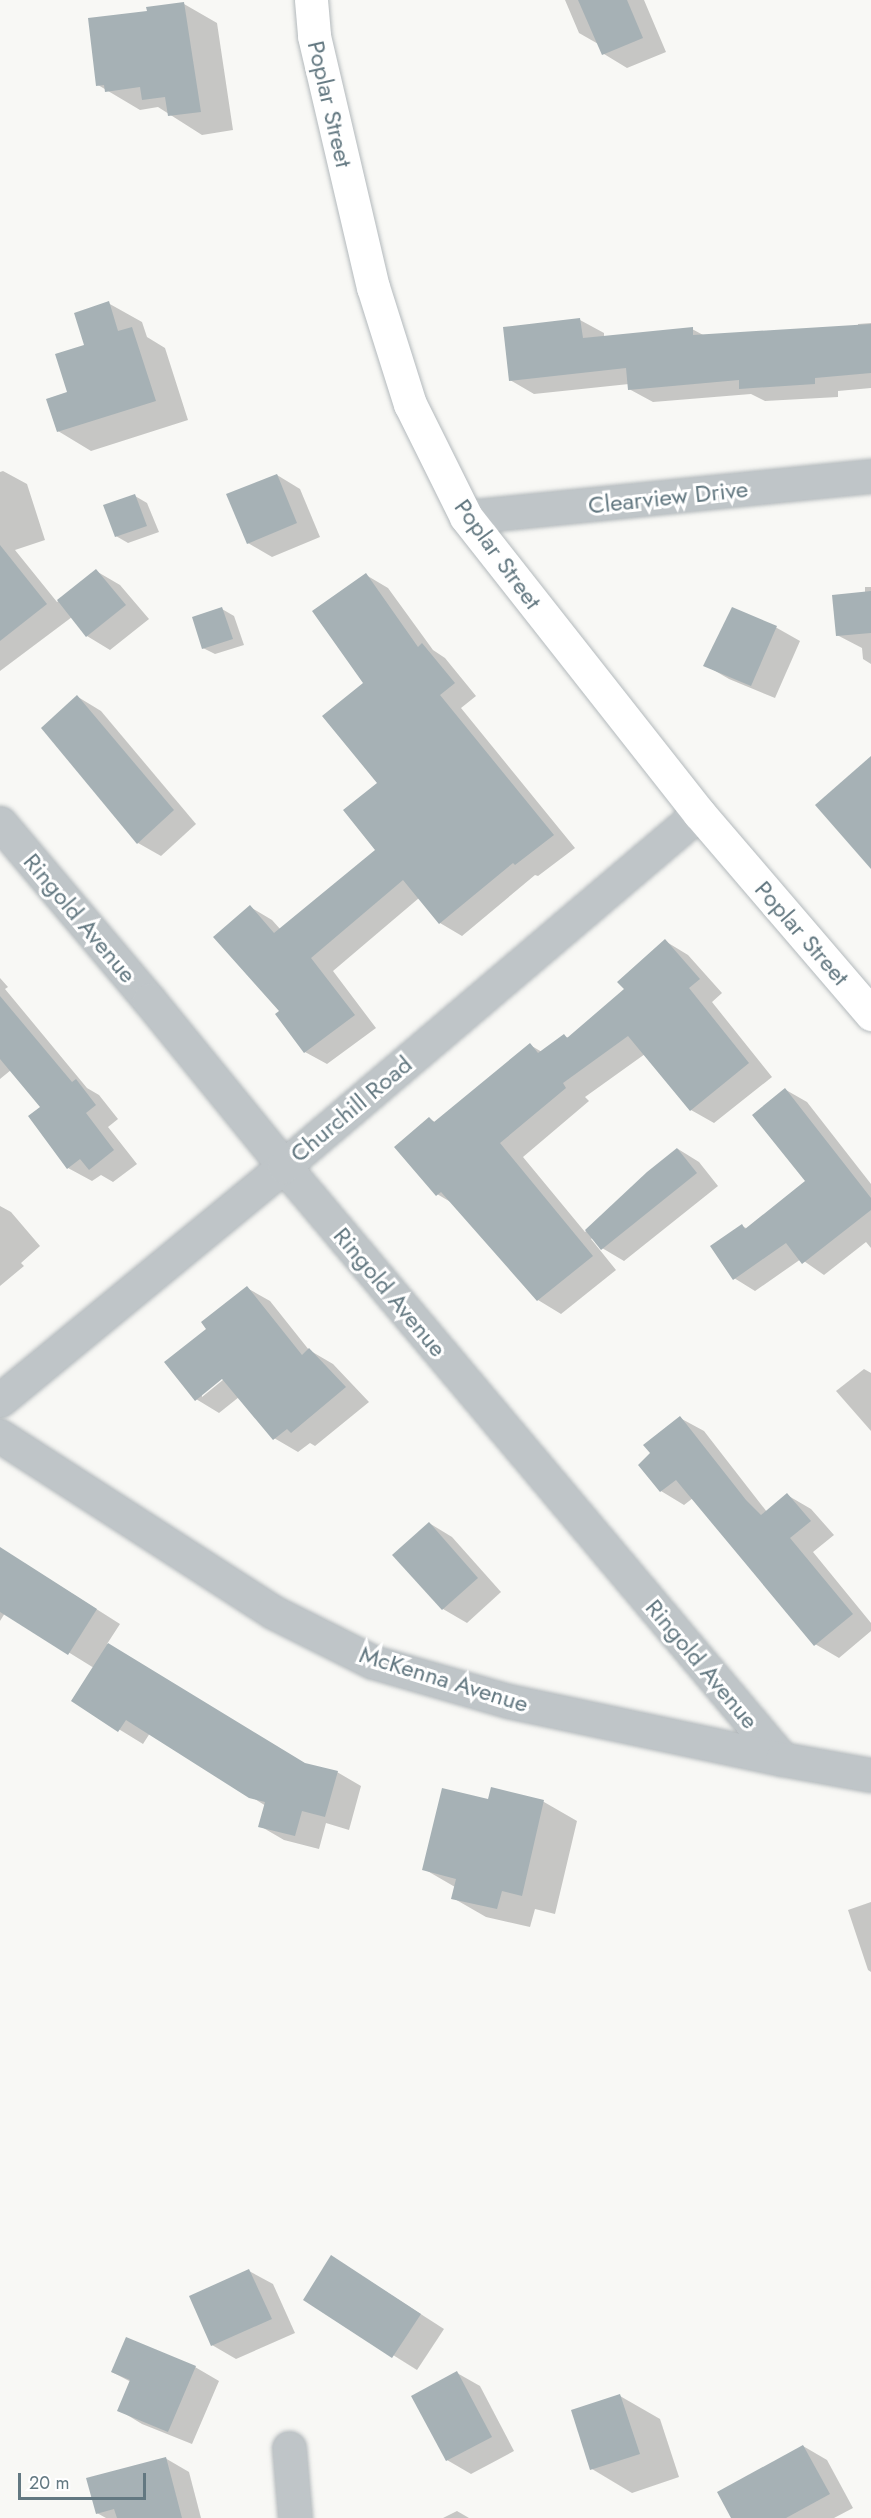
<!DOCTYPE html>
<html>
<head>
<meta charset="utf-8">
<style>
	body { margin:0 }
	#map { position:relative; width:871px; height:2518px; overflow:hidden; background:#f8f8f5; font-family:Jost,sans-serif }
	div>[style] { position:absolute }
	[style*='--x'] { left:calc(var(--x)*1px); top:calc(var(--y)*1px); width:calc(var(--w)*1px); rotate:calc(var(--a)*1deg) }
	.shadow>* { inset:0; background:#0003 }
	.building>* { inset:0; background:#a6b1b5 }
	.roads { filter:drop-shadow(0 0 2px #b3b9bc) drop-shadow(0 0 2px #b3b9bc) }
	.minor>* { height:33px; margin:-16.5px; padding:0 16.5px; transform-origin:16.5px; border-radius:16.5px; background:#bfc5c8 }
	.primary>* { height:33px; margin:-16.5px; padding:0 16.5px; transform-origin:16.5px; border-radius:16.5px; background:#fff }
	span { translate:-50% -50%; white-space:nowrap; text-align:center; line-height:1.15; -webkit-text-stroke:6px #fff; paint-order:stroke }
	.street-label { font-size:24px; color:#637881 }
	.scale { position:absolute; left:18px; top:2473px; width:128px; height:27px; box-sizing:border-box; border:3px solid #637881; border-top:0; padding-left:8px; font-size:18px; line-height:21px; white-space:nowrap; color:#637881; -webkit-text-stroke:4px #fff; paint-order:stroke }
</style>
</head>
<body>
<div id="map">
	<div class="shadow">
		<div style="clip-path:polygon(565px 0,644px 0,666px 52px,627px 68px,604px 54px,600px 45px,579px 33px)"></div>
		<div style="clip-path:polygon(184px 4px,217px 23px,233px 130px,202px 135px,158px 107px,140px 110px,98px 85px)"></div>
		<div style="clip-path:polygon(108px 303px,142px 322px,147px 337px,165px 348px,188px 420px,91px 451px,58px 431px,86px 346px)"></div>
		<div style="clip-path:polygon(580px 320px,604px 333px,604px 337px,692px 329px,705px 336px,858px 327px,858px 324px,871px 323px,871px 388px,838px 391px,838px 397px,765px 401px,751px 394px,653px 402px,629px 389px,629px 384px,534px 394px,510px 380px)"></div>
		<div style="clip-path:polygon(3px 471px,27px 484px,45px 540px,15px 550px,57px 602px,96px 571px,120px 585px,149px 619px,110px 650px,87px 636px,72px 617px,0 671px,0 472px)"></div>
		<div style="clip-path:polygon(277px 475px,300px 489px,320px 537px,272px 557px,248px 543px)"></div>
		<div style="clip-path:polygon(135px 496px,147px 503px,159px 532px,128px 543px,116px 536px)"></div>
		<div style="clip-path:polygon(366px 575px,388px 588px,433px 650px,445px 658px,476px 696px,461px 708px,575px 848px,538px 876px,535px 875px,462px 936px,440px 923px,419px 898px,333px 971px,376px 1028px,327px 1064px,305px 1052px,281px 1011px,250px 907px,272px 920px,281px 930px,377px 851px,379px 783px,365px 683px)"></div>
		<div style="clip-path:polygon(865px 587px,871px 587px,871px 664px,863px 659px,862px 648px,837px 635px,865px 593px)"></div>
		<div style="clip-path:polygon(222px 609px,234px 616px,244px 645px,215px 654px,203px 648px)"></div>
		<div style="clip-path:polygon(733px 609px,777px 628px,800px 641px,775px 698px,729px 679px,705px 665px)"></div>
		<div style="clip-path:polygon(78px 697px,101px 711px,196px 824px,161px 856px,138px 843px)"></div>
		<div style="clip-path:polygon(665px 941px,688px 955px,722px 993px,712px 1002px,772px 1077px,714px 1123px,691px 1110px,645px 1054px,585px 1097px,589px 1101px,523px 1157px,585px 1232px,648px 1173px,678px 1149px,699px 1162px,718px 1186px,624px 1261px,602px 1248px,593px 1237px,591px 1239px,616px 1270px,561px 1314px,538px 1300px,454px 1204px,437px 1194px,429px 1119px,435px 1122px,530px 1045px,542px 1052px,564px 1036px,569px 1038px,626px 989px)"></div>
		<div style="clip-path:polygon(0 978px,8px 987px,5px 989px,87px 1088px,99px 1095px,118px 1119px,108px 1127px,137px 1164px,113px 1182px,101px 1175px,92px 1181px,68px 1168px,42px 1107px,11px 1070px,0 1079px)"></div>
		<div style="clip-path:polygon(786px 1090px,807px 1102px,871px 1184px,871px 1248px,866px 1242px,824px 1275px,801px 1259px,755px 1291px,734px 1278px,742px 1226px,748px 1229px,807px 1181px)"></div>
		<div style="clip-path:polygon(0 1206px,11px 1212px,40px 1246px,21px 1263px,24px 1266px,0 1286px)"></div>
		<div style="clip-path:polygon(evenodd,247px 1288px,270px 1301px,309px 1350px,333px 1364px,369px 1402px,315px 1446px,310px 1443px,298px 1452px,274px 1438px,239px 1397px,219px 1413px,196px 1399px,208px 1329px,247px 1288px,227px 1373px,229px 1375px,202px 1397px,202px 1393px,227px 1373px)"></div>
		<div style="clip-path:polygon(864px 1369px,871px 1373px,871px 1431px,836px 1391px)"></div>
		<div style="clip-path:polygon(680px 1418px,704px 1431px,767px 1512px,787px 1495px,811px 1509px,834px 1535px,813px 1552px,871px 1623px,871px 1631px,839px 1658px,815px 1644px,693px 1498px,684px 1505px,661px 1491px)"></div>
		<div style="clip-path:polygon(429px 1523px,452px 1537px,501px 1592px,467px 1623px,443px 1609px,394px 1555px)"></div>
		<div style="clip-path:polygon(0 1548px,120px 1624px,107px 1644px,307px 1765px,337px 1772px,361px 1786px,349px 1830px,326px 1823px,319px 1849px,284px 1840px,260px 1826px,266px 1806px,150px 1733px,143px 1744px,73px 1701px,94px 1668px,5px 1613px,0 1621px)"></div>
		<div style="clip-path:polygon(492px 1789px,544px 1802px,577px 1821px,555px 1914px,535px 1909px,530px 1927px,486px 1917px,453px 1898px,455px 1887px,424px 1869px,489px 1801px)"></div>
		<div style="clip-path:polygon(871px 1902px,871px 1972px,868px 1970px,848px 1910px)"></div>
		<div style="clip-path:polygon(332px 2257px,444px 2329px,417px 2370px,305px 2300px)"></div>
		<div style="clip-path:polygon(249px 2271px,273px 2284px,295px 2333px,236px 2359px,212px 2345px)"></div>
		<div style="clip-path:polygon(195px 2367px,219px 2381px,192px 2444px,142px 2424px,119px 2410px,131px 2382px,112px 2372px)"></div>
		<div style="clip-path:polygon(457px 2373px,480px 2386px,514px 2451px,471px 2474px,447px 2460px)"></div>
		<div style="clip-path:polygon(620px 2396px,660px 2419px,679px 2477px,632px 2493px,592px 2469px)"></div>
		<div style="clip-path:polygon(803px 2446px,827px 2460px,853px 2508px,834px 2518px,733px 2518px)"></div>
		<div style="clip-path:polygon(165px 2458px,189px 2472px,201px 2518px,106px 2518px,97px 2513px)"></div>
		<div style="clip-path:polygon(457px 2511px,469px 2518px,443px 2518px)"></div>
	</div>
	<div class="building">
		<div style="clip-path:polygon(578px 0,627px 0,643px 38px,602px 55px)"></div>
		<div style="clip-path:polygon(184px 2px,201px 112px,168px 116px,165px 97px,142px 100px,140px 87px,105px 92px,104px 85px,96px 86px,88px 18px,147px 11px,146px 7px)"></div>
		<div style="clip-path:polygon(109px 301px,118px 331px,132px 327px,156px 401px,57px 432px,46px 399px,67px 392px,55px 354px,84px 345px,74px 313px)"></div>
		<div style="clip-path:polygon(580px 318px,583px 338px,693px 327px,693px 335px,871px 324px,871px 373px,815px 378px,815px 384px,739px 389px,739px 380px,628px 390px,626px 368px,509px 381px,503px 327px)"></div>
		<div style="clip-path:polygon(277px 474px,297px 523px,247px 544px,226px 494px)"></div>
		<div style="clip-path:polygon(135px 494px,147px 526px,115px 537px,103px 505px)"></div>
		<div style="clip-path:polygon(0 545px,47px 604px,0 641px)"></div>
		<div style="clip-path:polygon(96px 569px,126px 605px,86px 637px,57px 600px)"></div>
		<div style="clip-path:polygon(366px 573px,418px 647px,422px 643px,455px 683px,440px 695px,554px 835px,515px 865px,513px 863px,439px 924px,403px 880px,311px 958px,355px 1015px,304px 1053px,275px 1014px,279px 1011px,213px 937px,250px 905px,274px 933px,375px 850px,343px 810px,377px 783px,322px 716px,363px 683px,312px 611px)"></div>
		<div style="clip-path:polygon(871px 591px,871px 633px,836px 636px,832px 595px)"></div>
		<div style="clip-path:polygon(222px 607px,233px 639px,202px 649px,192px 617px)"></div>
		<div style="clip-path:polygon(732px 607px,777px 626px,751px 686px,703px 666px)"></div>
		<div style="clip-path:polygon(77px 695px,174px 810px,137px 844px,41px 728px)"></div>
		<div style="clip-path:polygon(871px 756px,871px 869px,815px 805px)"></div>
		<div style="clip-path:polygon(665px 939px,700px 979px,689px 988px,749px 1063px,690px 1111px,628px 1036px,563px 1083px,566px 1088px,500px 1143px,593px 1256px,537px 1301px,441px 1192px,436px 1196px,394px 1147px,429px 1117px,434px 1122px,530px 1043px,538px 1053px,564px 1034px,567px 1038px,624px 989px,617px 982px)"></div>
		<div style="clip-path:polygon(0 996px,72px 1082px,76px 1079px,96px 1105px,86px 1113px,114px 1150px,89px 1170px,80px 1159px,67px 1169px,28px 1116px,40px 1107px,0 1059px)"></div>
		<div style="clip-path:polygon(785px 1088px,871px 1198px,871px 1210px,802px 1264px,786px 1243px,733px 1280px,710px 1246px,742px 1224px,745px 1229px,805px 1181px,752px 1115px)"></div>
		<div style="clip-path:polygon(677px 1148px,697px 1173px,601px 1250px,585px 1230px,647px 1172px)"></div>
		<div style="clip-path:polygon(247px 1286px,302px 1355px,309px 1348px,346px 1387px,291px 1433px,287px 1429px,273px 1440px,222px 1379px,195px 1401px,164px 1362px,206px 1329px,201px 1322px)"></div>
		<div style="clip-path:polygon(680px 1416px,746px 1500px,761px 1515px,787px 1493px,811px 1521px,790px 1538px,853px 1614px,814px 1646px,676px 1480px,660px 1492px,638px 1465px,650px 1453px,643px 1445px)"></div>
		<div style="clip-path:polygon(429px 1522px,478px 1578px,442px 1610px,392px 1555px)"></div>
		<div style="clip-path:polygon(0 1547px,97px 1609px,68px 1655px,0 1612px)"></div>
		<div style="clip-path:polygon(108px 1643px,305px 1763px,338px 1771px,325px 1817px,302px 1811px,295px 1836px,258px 1827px,265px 1802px,249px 1798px,126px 1720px,118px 1732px,71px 1701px)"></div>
		<div style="clip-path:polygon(491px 1787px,544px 1800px,522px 1896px,502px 1891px,497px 1909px,451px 1899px,456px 1879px,422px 1870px,442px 1788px,488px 1799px)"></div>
		<div style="clip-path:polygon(331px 2255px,421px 2314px,392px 2358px,303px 2300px)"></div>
		<div style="clip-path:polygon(249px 2269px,272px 2319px,211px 2346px,189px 2296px)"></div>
		<div style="clip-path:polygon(126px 2337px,196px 2366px,168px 2432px,117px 2411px,130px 2380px,111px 2372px)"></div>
		<div style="clip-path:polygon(457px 2371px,492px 2437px,446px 2461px,411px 2396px)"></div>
		<div style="clip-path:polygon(620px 2394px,640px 2454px,590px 2470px,571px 2410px)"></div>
		<div style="clip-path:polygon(803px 2445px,830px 2494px,786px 2518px,731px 2518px,717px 2492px)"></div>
		<div style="clip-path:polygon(166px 2457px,182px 2518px,117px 2518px,114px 2509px,96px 2514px,86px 2478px)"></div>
	</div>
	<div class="roads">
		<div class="minor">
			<div style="--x:466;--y:517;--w:407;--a:-5.8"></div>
			<div style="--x:0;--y:823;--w:231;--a:49.9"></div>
			<div style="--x:149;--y:1000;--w:214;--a:50.9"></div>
			<div style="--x:284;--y:1166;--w:774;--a:49.98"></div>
			<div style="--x:0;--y:1400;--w:368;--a:-39.5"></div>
			<div style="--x:284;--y:1166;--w:545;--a:-40.38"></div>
			<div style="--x:0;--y:1436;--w:325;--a:32.8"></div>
			<div style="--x:273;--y:1612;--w:112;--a:26.6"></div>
			<div style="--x:373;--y:1662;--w:141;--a:16.1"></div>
			<div style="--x:508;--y:1701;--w:280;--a:12"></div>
			<div style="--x:782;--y:1759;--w:90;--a:10.2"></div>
			<div style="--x:289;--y:2448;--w:70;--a:85.1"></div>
		</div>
		<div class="primary">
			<div style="--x:311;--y:0;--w:36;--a:85"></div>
			<div style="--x:314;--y:36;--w:258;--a:76.8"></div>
			<div style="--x:373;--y:287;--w:123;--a:72.5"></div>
			<div style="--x:410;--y:404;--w:126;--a:63.6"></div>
			<div style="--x:466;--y:517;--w:377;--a:51.8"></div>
			<div style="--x:699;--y:813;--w:265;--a:49.4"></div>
		</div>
	</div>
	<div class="street-label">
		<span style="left:330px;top:104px;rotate:77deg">Poplar Street</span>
		<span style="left:668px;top:497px;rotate:-6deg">Clearview Drive</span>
		<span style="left:498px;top:554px;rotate:54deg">Poplar Street</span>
		<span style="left:80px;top:918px;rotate:50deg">Ringold Avenue</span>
		<span style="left:802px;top:933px;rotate:49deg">Poplar Street</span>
		<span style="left:351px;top:1109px;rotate:-40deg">Churchill Road</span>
		<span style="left:390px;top:1292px;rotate:50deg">Ringold Avenue</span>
		<span style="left:702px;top:1664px;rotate:50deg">Ringold Avenue</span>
		<span style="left:444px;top:1679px;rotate:17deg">McKenna Avenue</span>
	</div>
	<div class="scale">20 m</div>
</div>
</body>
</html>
